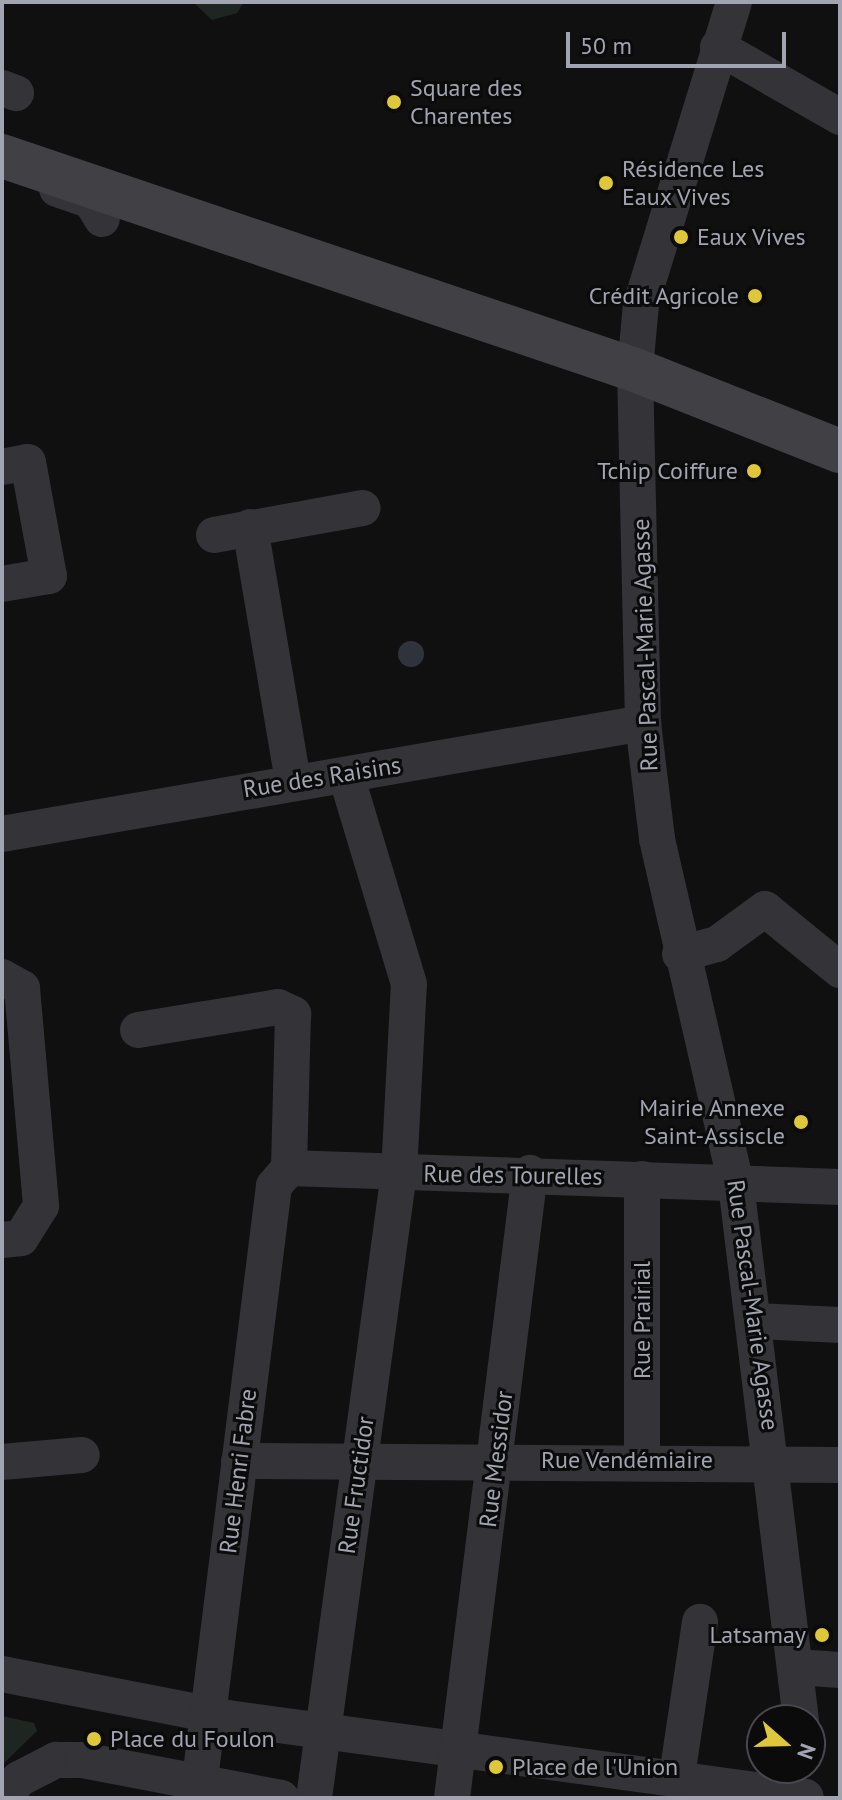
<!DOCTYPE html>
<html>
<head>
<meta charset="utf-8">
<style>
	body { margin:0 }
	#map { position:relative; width:842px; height:1800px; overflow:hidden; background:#101011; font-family:"PT Sans",sans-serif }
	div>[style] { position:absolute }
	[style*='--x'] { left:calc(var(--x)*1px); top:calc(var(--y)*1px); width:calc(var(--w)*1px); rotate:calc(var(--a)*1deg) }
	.green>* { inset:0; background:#1f2521 }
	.water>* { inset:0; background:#2f343c }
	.round { border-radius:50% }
	.street>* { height:36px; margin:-18px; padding:0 18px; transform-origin:18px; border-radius:18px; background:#333338 }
	.secondary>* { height:44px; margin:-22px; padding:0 22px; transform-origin:22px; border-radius:22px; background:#404045 }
	.dots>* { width:22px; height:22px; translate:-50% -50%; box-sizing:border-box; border:4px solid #0b0b0c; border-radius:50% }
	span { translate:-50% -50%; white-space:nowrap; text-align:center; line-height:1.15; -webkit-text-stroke:6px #0b0b0c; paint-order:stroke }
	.poi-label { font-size:24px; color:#a2a4b1 }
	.left { translate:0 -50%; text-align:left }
	.right { translate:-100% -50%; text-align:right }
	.street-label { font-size:24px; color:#a2a4b1 }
	.frame { position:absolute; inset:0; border:4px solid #a2a4b1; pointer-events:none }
	.north { position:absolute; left:746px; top:1704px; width:80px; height:80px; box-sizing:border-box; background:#0b0b0c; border:2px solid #47484e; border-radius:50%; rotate:110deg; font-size:22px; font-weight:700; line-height:32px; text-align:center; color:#a2a4b1 }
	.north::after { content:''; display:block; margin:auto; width:28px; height:36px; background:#dec73b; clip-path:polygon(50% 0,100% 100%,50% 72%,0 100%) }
	.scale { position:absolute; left:566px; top:32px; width:220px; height:36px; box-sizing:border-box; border:4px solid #a2a4b1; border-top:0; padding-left:10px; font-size:24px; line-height:28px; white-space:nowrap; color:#a2a4b1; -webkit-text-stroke:6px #0b0b0c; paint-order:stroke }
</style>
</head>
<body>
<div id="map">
	<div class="green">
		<div style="clip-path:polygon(193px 2px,244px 2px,237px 13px,212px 20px)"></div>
		<div style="clip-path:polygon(2px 1716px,34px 1723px,37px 1731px,2px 1765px)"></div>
	</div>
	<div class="water">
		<div class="round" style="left:398px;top:641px;width:26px;height:26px"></div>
	</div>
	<div class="street">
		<div style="--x:734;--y:2;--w:316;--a:107.1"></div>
		<div style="--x:641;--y:304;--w:66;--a:95.2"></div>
		<div style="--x:635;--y:370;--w:353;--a:88.7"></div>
		<div style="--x:643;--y:723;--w:117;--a:83.1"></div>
		<div style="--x:657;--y:839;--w:354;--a:77.1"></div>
		<div style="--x:736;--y:1184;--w:540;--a:83.09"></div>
		<div style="--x:718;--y:47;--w:141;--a:29.8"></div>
		<div style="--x:2;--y:88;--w:15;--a:20"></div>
		<div style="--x:57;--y:189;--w:36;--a:19"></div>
		<div style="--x:91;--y:201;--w:21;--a:59"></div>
		<div style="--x:2;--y:467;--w:26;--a:-11"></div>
		<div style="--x:28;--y:462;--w:116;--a:79.6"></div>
		<div style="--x:49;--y:576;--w:48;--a:170.3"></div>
		<div style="--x:250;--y:527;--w:257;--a:80.4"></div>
		<div style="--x:214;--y:535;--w:151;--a:-10.3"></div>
		<div style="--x:2;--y:834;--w:651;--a:-9.82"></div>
		<div style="--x:680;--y:954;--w:38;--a:-15"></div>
		<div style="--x:717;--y:944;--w:59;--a:-36.1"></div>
		<div style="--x:765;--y:909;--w:97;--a:39.1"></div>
		<div style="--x:2;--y:977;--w:23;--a:29"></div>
		<div style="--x:22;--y:988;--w:219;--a:85"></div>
		<div style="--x:41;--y:1206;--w:38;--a:122"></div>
		<div style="--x:21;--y:1238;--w:19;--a:174"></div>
		<div style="--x:138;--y:1030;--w:142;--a:-9.3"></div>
		<div style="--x:278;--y:1007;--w:17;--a:25"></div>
		<div style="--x:293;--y:1014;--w:154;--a:91.5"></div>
		<div style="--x:289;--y:1168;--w:551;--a:1.97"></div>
		<div style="--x:642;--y:1179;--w:281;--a:90"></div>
		<div style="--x:755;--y:1321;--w:85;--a:2.7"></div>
		<div style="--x:239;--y:1461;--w:601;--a:0.38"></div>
		<div style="--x:2;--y:1462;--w:80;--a:-5"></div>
		<div style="--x:796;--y:1667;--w:44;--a:3.9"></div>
		<div style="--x:2;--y:1674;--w:230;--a:11"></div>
		<div style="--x:228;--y:1718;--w:583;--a:7.78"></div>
		<div style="--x:677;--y:1776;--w:156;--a:-81.5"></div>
		<div style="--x:200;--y:1779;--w:598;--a:-82.89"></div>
		<div style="--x:274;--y:1186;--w:23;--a:-50"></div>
		<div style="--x:4;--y:1798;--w:24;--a:-52"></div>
		<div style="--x:19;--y:1779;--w:42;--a:-27.2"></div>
		<div style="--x:56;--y:1760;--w:26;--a:0"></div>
		<div style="--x:82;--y:1760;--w:203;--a:10.8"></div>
		<div style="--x:314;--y:1798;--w:631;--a:-82.26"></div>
		<div style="--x:399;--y:1173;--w:189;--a:-87"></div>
		<div style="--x:409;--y:984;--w:218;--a:-106.8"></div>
		<div style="--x:452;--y:1798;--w:630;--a:-82.89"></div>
	</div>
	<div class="secondary">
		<div style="--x:2;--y:156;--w:668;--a:18.68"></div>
		<div style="--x:635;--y:370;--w:220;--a:21.6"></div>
	</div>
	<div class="dots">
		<div style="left:394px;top:102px;background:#dec73b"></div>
		<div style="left:606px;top:183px;background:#dec73b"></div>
		<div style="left:681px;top:237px;background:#dec73b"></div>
		<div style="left:755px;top:296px;background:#dec73b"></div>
		<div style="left:754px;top:471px;background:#dec73b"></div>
		<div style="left:801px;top:1122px;background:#dec73b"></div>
		<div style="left:822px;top:1635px;background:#dec73b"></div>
		<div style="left:94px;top:1739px;background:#dec73b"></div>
		<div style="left:496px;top:1767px;background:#dec73b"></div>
	</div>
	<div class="poi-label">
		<span class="left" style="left:410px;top:102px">Square des<br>Charentes</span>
		<span class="left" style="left:622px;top:183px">Résidence Les<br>Eaux Vives</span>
		<span class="left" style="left:697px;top:237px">Eaux Vives</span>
		<span class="right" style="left:739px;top:296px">Crédit Agricole</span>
		<span class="right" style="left:738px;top:471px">Tchip Coiffure</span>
		<span class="right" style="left:785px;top:1122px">Mairie Annexe<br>Saint-Assiscle</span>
		<span class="right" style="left:806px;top:1635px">Latsamay</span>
		<span class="left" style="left:110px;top:1739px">Place du Foulon</span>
		<span class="left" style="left:512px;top:1767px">Place de l'Union</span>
	</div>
	<div class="street-label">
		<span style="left:645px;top:645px;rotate:-92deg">Rue Pascal-Marie Agasse</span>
		<span style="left:322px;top:777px;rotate:-9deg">Rue des Raisins</span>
		<span style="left:513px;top:1175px;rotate:1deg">Rue des Tourelles</span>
		<span style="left:753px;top:1305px;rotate:82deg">Rue Pascal-Marie Agasse</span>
		<span style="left:642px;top:1320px;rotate:-90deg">Rue Prairial</span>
		<span style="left:496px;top:1459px;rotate:-83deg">Rue Messidor</span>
		<span style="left:627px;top:1460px">Rue Vendémiaire</span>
		<span style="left:238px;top:1471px;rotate:-83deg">Rue Henri Fabre</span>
		<span style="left:356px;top:1485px;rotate:-82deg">Rue Fructidor</span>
	</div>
	<div class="frame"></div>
	<div class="north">N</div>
	<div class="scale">50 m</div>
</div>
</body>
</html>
